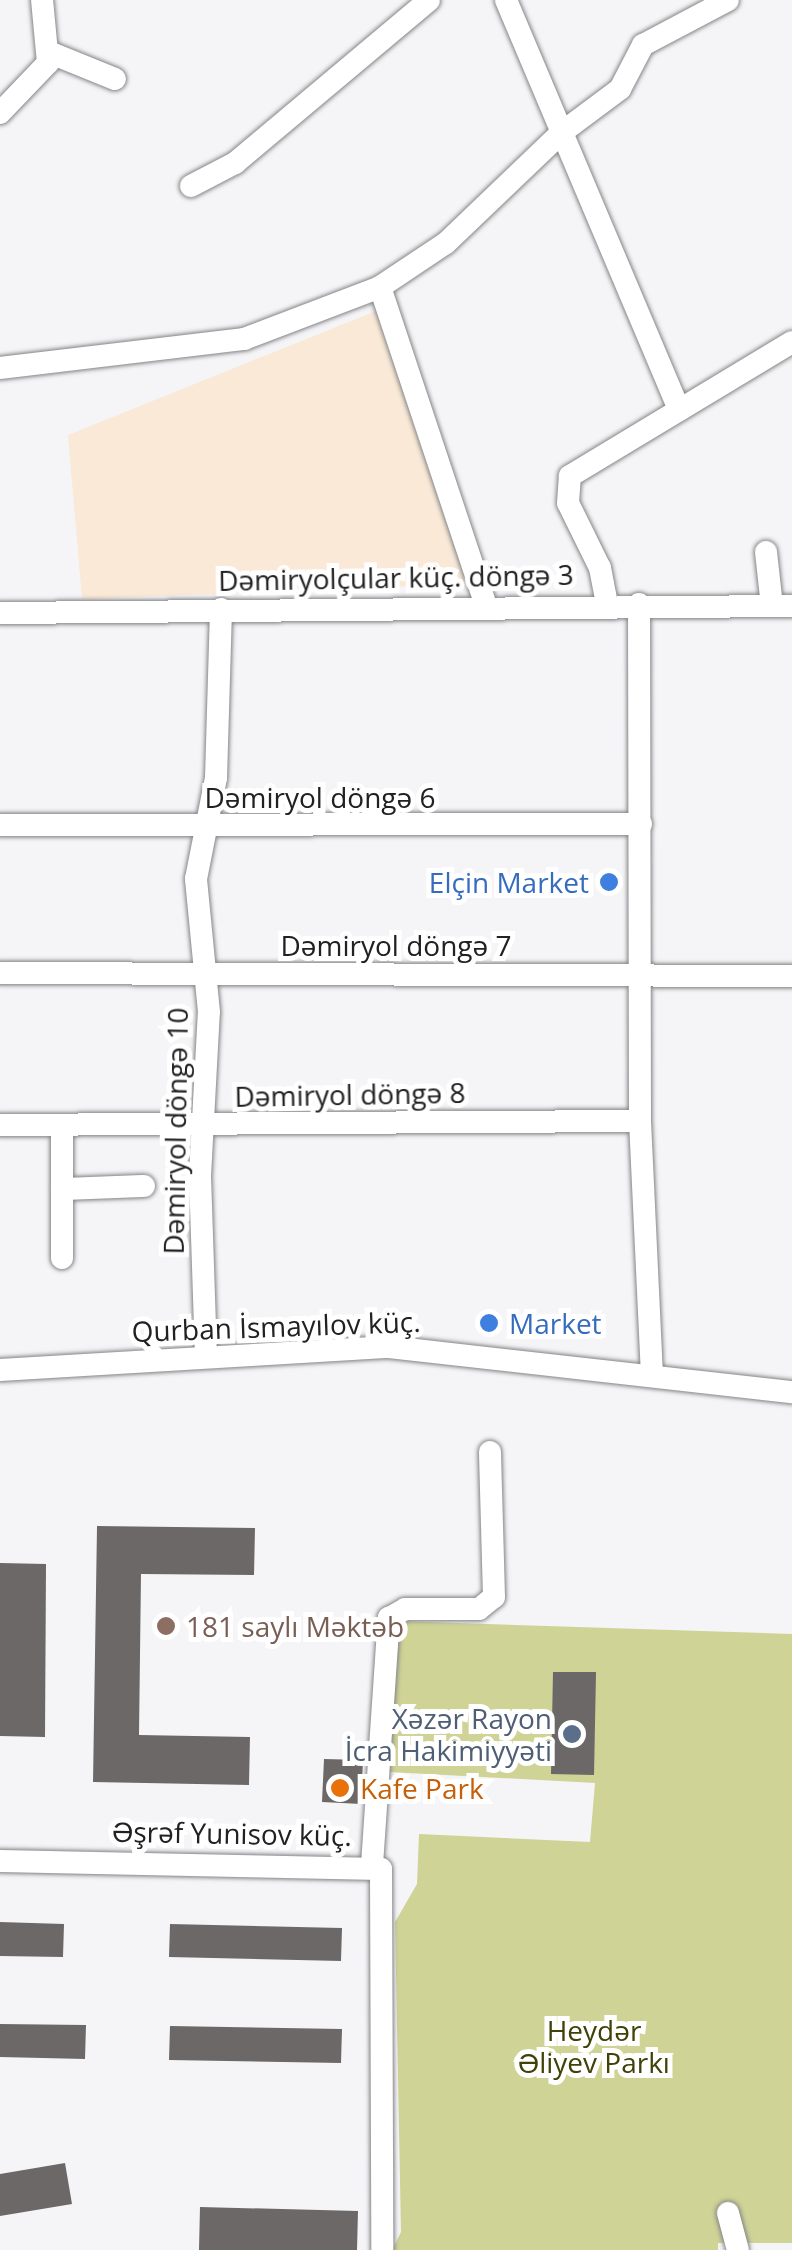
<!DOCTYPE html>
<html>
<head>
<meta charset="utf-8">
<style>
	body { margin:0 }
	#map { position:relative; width:792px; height:2250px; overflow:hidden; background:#f5f5f8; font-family:"Open Sans",sans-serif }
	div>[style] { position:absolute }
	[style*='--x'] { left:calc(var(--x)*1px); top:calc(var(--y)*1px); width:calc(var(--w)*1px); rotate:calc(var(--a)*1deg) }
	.industrial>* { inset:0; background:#f9e9d6 }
	.green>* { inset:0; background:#cfd396 }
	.building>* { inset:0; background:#6c6868 }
	.roads { filter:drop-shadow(0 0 2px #858588) drop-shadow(0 0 2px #858588) }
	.street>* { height:22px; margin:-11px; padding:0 11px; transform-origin:11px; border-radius:11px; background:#fff }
	.dots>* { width:28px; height:28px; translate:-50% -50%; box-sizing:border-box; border:5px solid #fff; border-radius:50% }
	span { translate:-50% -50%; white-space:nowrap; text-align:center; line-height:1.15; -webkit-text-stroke:10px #fff; paint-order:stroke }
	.street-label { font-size:28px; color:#212122 }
	.shop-label { font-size:28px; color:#366cbe }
	.right { translate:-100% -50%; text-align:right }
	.left { translate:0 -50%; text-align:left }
	.education-label { font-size:28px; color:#785e54 }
	.service-label { font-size:28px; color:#4e5e75 }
	.food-label { font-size:28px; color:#c56008 }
	.park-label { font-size:28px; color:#404208 }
</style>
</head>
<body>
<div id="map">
	<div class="industrial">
		<div style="clip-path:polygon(376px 311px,467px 584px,82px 599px,68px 435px)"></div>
	</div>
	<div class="green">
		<div style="clip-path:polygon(398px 1621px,792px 1634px,792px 2243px,718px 2243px,718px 2250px,392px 2250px,401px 2232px,395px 1922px,417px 1884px,419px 1834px,590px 1842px,595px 1783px,389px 1772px)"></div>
	</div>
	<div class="building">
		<div style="clip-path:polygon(97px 1526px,255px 1528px,254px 1575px,141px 1574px,139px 1735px,250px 1737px,249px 1785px,93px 1782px)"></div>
		<div style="clip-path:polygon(0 1563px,46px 1564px,45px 1737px,0 1736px)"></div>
		<div style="clip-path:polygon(553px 1672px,596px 1672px,594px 1775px,551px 1774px)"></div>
		<div style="clip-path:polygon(324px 1759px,363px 1760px,361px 1804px,322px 1802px)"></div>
		<div style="clip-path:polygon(0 1922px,64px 1924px,63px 1957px,0 1956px)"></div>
		<div style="clip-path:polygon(170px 1924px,342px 1928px,341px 1961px,169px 1957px)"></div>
		<div style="clip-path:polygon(0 2024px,86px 2025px,85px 2059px,0 2057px)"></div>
		<div style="clip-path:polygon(170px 2026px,342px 2029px,341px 2063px,169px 2060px)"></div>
		<div style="clip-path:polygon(65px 2163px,72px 2204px,0 2216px,0 2174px)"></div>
		<div style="clip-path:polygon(200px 2207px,358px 2211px,357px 2250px,199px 2250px)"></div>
	</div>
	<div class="roads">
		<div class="street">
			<div style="--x:506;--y:0;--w:445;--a:67.1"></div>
			<div style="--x:51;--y:53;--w:69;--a:22.1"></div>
			<div style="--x:0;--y:113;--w:69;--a:-46.2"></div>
			<div style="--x:48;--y:63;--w:63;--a:-95.4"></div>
			<div style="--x:191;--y:186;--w:50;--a:-27.6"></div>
			<div style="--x:235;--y:163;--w:253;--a:-40"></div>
			<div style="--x:380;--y:287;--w:333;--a:71.6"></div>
			<div style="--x:0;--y:368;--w:246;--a:-6.8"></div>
			<div style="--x:244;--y:339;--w:146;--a:-20.9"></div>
			<div style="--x:380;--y:287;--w:79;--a:-33.7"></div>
			<div style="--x:446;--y:243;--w:159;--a:-43.7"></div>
			<div style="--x:561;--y:133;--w:74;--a:-36.7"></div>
			<div style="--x:620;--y:89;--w:50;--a:-62.4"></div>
			<div style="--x:643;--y:45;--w:96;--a:-27.9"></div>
			<div style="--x:766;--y:552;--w:54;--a:83.7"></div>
			<div style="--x:607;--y:604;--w:37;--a:-101"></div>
			<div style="--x:600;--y:568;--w:72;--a:-116.2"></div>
			<div style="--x:568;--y:503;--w:27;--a:-86"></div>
			<div style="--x:570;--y:476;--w:259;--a:-31.1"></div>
			<div style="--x:639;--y:604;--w:517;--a:89.89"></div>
			<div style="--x:640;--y:1121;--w:252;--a:87.3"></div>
			<div style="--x:0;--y:613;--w:792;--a:-0.51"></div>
			<div style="--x:0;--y:825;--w:641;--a:-0.09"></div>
			<div style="--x:0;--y:973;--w:792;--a:0.22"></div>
			<div style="--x:0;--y:1125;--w:640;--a:-0.36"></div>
			<div style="--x:62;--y:1189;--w:82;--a:-2.1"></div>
			<div style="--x:62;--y:1258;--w:133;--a:-90"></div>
			<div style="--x:206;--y:1357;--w:181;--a:-91.9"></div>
			<div style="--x:200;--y:1176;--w:164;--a:-86.9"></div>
			<div style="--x:209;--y:1012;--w:134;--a:-95.6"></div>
			<div style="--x:196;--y:879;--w:103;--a:-78.8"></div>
			<div style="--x:216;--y:778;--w:169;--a:-88.3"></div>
			<div style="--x:0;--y:1370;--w:390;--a:-3.4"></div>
			<div style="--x:389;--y:1347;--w:406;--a:6.4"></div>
			<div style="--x:0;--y:1861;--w:381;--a:1.2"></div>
			<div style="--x:381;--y:1869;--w:381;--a:89.8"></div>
			<div style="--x:372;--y:1865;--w:248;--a:-86.1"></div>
			<div style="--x:389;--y:1618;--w:18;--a:-29"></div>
			<div style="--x:405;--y:1609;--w:74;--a:0"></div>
			<div style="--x:479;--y:1609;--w:19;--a:-39"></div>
			<div style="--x:494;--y:1597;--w:145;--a:-91.6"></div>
			<div style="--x:728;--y:2213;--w:38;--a:75"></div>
		</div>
	</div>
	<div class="dots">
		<div style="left:609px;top:882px;background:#3f7fe0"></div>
		<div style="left:489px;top:1323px;background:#3f7fe0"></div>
		<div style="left:166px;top:1626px;background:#8d6e63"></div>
		<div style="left:572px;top:1734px;background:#5c6f8a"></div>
		<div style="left:340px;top:1788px;background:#e8710a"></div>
	</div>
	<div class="street-label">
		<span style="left:396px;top:577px;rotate:-1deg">Dəmiryolçular küç. döngə 3</span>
		<span style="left:320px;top:797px">Dəmiryol döngə 6</span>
		<span style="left:396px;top:945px">Dəmiryol döngə 7</span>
		<span style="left:350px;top:1094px;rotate:-1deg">Dəmiryol döngə 8</span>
		<span style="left:175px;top:1131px;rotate:-89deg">Dəmiryol döngə 10</span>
		<span style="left:276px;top:1326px;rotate:-2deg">Qurban İsmayılov küç.</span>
		<span style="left:232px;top:1833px;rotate:1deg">Əşrəf Yunisov küç.</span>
	</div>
	<div class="shop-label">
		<span class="right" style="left:589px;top:882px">Elçin Market</span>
		<span class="left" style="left:509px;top:1323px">Market</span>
	</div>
	<div class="education-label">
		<span class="left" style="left:186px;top:1626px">181 saylı Məktəb</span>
	</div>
	<div class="service-label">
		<span class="right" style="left:552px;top:1734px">Xəzər Rayon<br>İcra Hakimiyyəti</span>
	</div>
	<div class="food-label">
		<span class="left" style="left:360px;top:1788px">Kafe Park</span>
	</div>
	<div class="park-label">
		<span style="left:594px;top:2046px">Heydər<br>Əliyev Parkı</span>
	</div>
</div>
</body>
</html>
